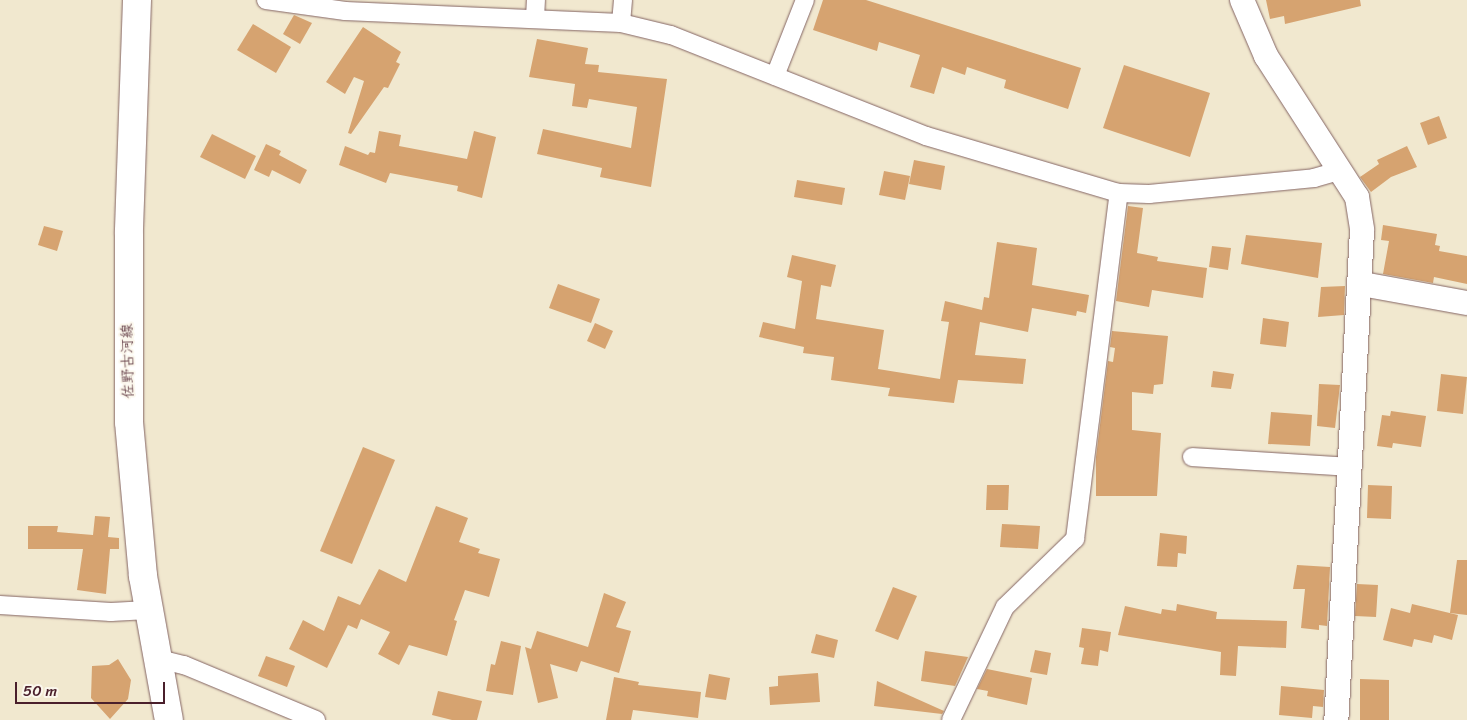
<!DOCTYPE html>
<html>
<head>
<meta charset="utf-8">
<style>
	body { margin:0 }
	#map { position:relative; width:1467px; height:720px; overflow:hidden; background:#f1e8cf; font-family:Sriracha,"Klee One",sans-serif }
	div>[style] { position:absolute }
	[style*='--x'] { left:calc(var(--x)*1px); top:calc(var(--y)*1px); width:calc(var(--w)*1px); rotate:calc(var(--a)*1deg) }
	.building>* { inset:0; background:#d6a370 }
	.roads { filter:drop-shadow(0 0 1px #846564) drop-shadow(0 0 1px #846564) }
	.street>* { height:18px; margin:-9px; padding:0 9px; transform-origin:9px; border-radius:9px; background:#fff }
	.secondary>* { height:24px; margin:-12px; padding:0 12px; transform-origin:12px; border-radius:12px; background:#fff }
	.primary>* { height:28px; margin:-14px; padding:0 14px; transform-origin:14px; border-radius:14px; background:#fff }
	span { translate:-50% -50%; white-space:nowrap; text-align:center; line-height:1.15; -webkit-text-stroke:4px #fbf7ec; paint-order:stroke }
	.street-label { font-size:15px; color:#4a1f2b }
	.scale { position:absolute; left:15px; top:682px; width:150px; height:22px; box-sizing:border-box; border:2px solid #4a1f2b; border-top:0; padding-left:6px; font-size:15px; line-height:18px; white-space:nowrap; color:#4a1f2b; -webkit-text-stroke:4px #fbf7ec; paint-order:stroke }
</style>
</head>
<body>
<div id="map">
	<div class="building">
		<div style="clip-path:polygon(823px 0,866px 0,1081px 68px,1068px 109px,1004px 88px,1006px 80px,967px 67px,965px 75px,942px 67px,934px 94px,910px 87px,920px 55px,879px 42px,877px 51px,813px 30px)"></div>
		<div style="clip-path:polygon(1266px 0,1360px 0,1361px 6px,1285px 24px,1284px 16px,1270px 19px)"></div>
		<div style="clip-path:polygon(294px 15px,312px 23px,300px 44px,283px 34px)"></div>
		<div style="clip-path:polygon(253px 24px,291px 47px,276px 73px,237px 50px)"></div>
		<div style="clip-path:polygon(363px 27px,401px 52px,396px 62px,400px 64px,388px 88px,384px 87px,351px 134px,348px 133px,364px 81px,354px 77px,345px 94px,326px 82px)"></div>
		<div style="clip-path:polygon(537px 39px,588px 48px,585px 64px,599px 65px,598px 72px,667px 79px,651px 187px,600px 177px,602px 168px,537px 154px,543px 129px,631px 148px,637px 107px,589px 99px,587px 108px,572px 106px,575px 84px,529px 77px)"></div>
		<div style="clip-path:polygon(1124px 65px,1210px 93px,1190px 157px,1103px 128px)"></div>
		<div style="clip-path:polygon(1439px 116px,1447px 138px,1428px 145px,1420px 123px)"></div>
		<div style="clip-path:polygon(379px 131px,401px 135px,399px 146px,467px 159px,474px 131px,496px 137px,482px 198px,457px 191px,458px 186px,390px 173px,386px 183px,339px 165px,345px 146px,368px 155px,370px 152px,375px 153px)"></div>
		<div style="clip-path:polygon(212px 134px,256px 156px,245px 179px,200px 157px)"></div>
		<div style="clip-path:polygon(266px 144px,281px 151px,279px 155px,307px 170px,300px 184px,272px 170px,269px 177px,254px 170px)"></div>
		<div style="clip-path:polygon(1407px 146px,1417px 167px,1391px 177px,1371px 192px,1360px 177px,1379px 164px,1377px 160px)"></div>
		<div style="clip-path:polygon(914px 160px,945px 166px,941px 190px,909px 184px)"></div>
		<div style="clip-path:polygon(884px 171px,910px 176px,905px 200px,879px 195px)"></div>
		<div style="clip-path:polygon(797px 180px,845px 188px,842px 205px,794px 197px)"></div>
		<div style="clip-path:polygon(1128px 206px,1143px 208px,1137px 253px,1158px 257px,1157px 261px,1207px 268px,1203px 298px,1152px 290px,1149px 307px,1116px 301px)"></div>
		<div style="clip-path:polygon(1383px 225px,1437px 234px,1435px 245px,1440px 246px,1439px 251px,1467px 256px,1467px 284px,1434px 277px,1433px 283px,1383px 274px,1389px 241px,1381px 240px)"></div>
		<div style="clip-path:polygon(44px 226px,63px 231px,57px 251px,38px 245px)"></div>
		<div style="clip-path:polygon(1246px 235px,1322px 243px,1318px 278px,1241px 264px)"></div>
		<div style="clip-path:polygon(997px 242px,1037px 248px,1032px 285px,1089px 295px,1086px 313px,1077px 311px,1076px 316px,1032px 308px,1028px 332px,980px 322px,975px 355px,1026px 359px,1023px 384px,958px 380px,954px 403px,888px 396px,890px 388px,831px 380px,834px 357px,803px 353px,804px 347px,759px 337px,763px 322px,795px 329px,802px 281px,787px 277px,792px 255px,836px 265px,831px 287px,821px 285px,816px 319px,884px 330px,878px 369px,940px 379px,949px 322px,941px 321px,945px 301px,982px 310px,984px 297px,989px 298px)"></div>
		<div style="clip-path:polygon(1212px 246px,1231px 248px,1228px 270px,1209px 267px)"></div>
		<div style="clip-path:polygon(558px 284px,600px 299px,591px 323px,549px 308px)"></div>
		<div style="clip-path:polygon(1345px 286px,1344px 315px,1318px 317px,1321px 287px)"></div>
		<div style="clip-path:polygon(1263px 318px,1289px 322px,1286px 347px,1260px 344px)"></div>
		<div style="clip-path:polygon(595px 323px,613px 331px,605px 349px,587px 341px)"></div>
		<div style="clip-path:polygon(1112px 331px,1168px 336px,1163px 384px,1154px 385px,1153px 394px,1132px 392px,1132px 430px,1161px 433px,1157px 496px,1096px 496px,1096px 457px,1108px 361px,1113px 362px,1115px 348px,1110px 347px)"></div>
		<div style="clip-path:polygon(1213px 371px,1234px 374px,1231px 389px,1211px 387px)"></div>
		<div style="clip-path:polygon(1441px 374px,1467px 377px,1463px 414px,1437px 411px)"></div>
		<div style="clip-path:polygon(1319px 384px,1340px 385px,1335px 428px,1317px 426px)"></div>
		<div style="clip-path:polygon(1391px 411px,1426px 416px,1421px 447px,1393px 443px,1392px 448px,1377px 446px,1382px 415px,1390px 416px)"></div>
		<div style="clip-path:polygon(1271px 412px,1312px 415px,1310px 446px,1268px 444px)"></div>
		<div style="clip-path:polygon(363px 447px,395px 460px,352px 564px,320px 551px)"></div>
		<div style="clip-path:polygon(987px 485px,1009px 485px,1008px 510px,986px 510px)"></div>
		<div style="clip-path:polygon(1368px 485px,1392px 486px,1391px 519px,1367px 518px)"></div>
		<div style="clip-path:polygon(436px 506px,468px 518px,459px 542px,480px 549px,478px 553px,500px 559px,489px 597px,465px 590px,454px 620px,457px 621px,447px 656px,409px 645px,399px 665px,378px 654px,390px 632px,361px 619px,357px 629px,348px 625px,327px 668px,289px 649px,303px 620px,324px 631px,338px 596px,360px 605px,379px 569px,406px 582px)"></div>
		<div style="clip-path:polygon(95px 516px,110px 517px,108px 537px,119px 538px,119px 549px,110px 549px,106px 594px,77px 590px,83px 549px,28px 549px,28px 526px,58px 526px,57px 532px,93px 535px)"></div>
		<div style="clip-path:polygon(1002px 524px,1040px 526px,1038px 549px,1000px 547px)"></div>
		<div style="clip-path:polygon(1160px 533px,1187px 536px,1186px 554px,1178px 553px,1177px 567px,1157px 566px)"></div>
		<div style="clip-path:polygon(1457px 560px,1467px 560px,1467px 615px,1450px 613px)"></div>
		<div style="clip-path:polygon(1297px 565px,1330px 567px,1327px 626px,1319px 625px,1319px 630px,1301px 628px,1305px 589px,1293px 589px)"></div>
		<div style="clip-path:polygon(1357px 584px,1378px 585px,1376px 617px,1355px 616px)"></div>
		<div style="clip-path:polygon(893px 587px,917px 596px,898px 640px,875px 631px)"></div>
		<div style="clip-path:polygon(604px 593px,626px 602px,616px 627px,631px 631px,619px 673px,581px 661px,577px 672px,550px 664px,558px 698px,538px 703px,525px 647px,531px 649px,537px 631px,588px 647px)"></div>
		<div style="clip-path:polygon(1177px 604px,1217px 612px,1216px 619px,1287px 621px,1286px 648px,1238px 646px,1236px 676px,1220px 675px,1221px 652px,1118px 635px,1125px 606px,1161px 614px,1162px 609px,1176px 611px)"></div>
		<div style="clip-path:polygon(1412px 604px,1458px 615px,1452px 640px,1434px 635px,1432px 643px,1414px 639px,1412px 647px,1383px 640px,1391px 608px,1410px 613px)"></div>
		<div style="clip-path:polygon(1082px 628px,1111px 632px,1108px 652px,1100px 650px,1098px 666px,1081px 664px,1084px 648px,1079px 647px)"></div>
		<div style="clip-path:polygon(816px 634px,838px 640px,834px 658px,811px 653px)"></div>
		<div style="clip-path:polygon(501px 641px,521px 646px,513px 695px,486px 691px,491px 664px,495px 665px)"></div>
		<div style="clip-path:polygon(1035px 650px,1051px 653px,1047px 675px,1030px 672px)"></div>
		<div style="clip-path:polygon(925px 651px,968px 657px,955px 686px,921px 681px)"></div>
		<div style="clip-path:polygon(266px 656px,295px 666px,287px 687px,258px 676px)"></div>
		<div style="clip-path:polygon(118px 659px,131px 680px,128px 699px,110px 719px,91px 698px,92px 666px,109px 665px)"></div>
		<div style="clip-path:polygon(987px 669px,1032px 678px,1027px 705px,987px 696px,988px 691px,977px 689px)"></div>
		<div style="clip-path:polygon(818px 673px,820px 702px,770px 705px,769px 687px,778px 686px,778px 676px)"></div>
		<div style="clip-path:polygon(709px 674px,730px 678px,726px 700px,705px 697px)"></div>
		<div style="clip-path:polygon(614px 677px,639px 682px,638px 685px,701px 692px,698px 718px,633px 710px,631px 720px,606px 720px)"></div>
		<div style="clip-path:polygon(1360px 679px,1389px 680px,1389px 720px,1360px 720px)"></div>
		<div style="clip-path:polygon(877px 681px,944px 711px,942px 714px,874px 706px)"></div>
		<div style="clip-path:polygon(1281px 686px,1324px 690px,1323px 707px,1313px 706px,1312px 718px,1279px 715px)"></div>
		<div style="clip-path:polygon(438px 691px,482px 701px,477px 720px,452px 720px,432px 715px)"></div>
	</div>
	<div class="roads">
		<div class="street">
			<div style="--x:266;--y:0;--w:80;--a:7.9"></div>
			<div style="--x:345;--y:11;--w:276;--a:2.5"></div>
			<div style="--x:621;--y:23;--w:51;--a:13.5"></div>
			<div style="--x:671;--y:35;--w:274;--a:21.6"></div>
			<div style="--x:926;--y:136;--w:201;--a:16.5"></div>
			<div style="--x:1119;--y:193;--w:30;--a:2"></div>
			<div style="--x:1149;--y:194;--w:166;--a:-5.5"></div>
			<div style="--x:1314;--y:178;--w:29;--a:-16"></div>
			<div style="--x:535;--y:18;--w:18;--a:-87"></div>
			<div style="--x:621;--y:23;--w:23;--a:-85"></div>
			<div style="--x:775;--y:76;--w:82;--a:-68.5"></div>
			<div style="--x:1192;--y:457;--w:159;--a:3.6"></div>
			<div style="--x:0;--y:605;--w:111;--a:3.6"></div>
			<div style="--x:111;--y:612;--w:37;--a:-3"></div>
			<div style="--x:155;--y:658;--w:30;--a:14"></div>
			<div style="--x:184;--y:665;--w:143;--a:22.6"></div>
			<div style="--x:951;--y:720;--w:125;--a:-64.5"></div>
			<div style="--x:1005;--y:607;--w:98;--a:-44.2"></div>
			<div style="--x:1075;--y:539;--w:349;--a:-82.8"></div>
		</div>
		<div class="secondary">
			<div style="--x:1242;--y:0;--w:61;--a:66.8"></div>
			<div style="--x:1266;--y:56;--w:168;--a:57.2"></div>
			<div style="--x:1357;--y:197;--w:33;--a:81"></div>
			<div style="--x:1362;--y:230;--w:491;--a:93"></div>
			<div style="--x:1362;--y:284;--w:107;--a:10.3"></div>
		</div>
		<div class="primary">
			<div style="--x:137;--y:0;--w:234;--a:92"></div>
			<div style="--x:129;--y:234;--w:188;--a:90"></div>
			<div style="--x:129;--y:422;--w:155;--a:84.8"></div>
			<div style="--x:143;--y:576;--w:146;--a:79.8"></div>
		</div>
	</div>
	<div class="street-label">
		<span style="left:128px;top:361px;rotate:-91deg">佐野古河線</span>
	</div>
	<div class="scale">50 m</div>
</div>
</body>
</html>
